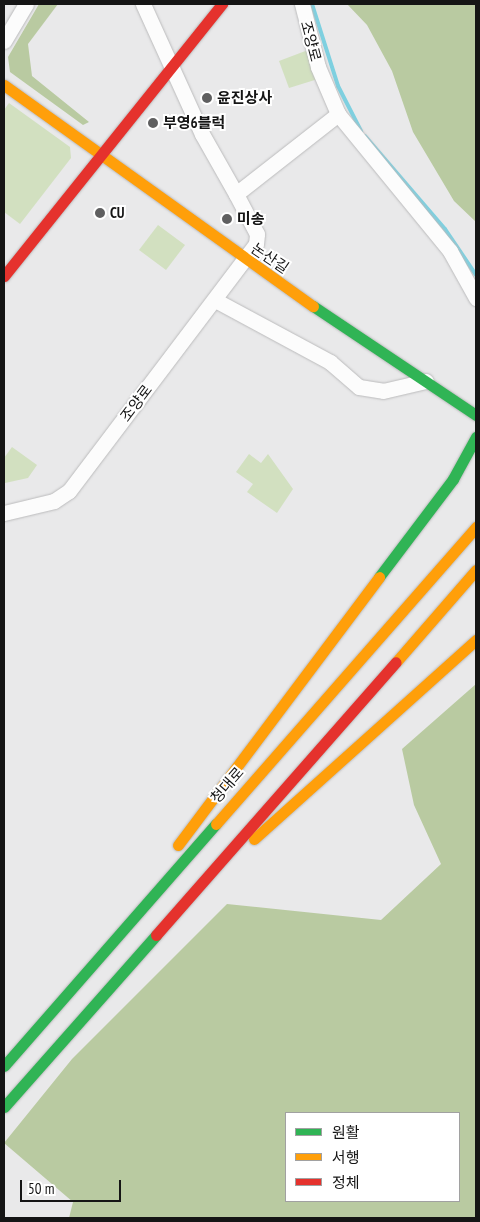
<!DOCTYPE html>
<html>
<head>
<meta charset="utf-8">
<style>
	body { margin:0 }
	#map { position:relative; width:480px; height:1222px; overflow:hidden; background:#e9e9ea; font-family:"PT Sans Narrow","Noto Sans KR",sans-serif }
	div>[style] { position:absolute }
	[style*='--x'] { left:calc(var(--x)*1px); top:calc(var(--y)*1px); width:calc(var(--w)*1px); rotate:calc(var(--a)*1deg) }
	.green>* { inset:0; background:#d2e0c0 }
	.forest>* { inset:0; background:#b9caa1 }
	.stream>* { height:4px; margin:-2px; padding:0 2px; transform-origin:2px; border-radius:2px; background:#7ed0e0 }
	.roads { filter:drop-shadow(0 0 1px #bbbbbc) drop-shadow(0 0 1px #bbbbbc) }
	.street>* { height:15px; margin:-7.5px; padding:0 7.5px; transform-origin:7.5px; border-radius:7.5px; background:#fcfcfc }
	.fast>* { height:11px; margin:-5.5px; padding:0 5.5px; transform-origin:5.5px; border-radius:5.5px; background:#30b455 }
	.slow>* { height:11px; margin:-5.5px; padding:0 5.5px; transform-origin:5.5px; border-radius:5.5px; background:#ff9f0a }
	.jam>* { height:11px; margin:-5.5px; padding:0 5.5px; transform-origin:5.5px; border-radius:5.5px; background:#e5322d }
	.dots>* { width:14px; height:14px; translate:-50% -50%; box-sizing:border-box; border:2px solid #fff; border-radius:50% }
	span { translate:-50% -50%; white-space:nowrap; text-align:center; line-height:1.15; -webkit-text-stroke:4px #fff; paint-order:stroke }
	.street-label { font-size:15px; color:#151515 }
	.poi-label { font-size:15px; color:#151515; font-weight:700 }
	.left { translate:0 -50%; text-align:left }
	.frame { position:absolute; inset:0; border:5px solid #151515; pointer-events:none }
	.legend { position:absolute; left:285px; top:1112px; width:175px; height:90px; box-sizing:border-box; background:#fff; border:1px solid #a1a1a1; margin:0; padding:6px 9px; list-style:none; font-size:15px; color:#151515 }
	.legend li { display:flex; align-items:center; gap:10px; height:25px }
	.legend b { width:25px; border:1px solid #a1a1a1 }
	.scale { position:absolute; left:20px; top:1180px; width:101px; height:22px; box-sizing:border-box; border:2px solid #151515; border-top:0; padding-left:6px; font-size:15px; line-height:18px; white-space:nowrap; color:#151515; -webkit-text-stroke:4px #fff; paint-order:stroke }
</style>
</head>
<body>
<div id="map">
	<div class="green">
		<div style="clip-path:polygon(308px 50px,318px 79px,289px 88px,279px 61px)"></div>
		<div style="clip-path:polygon(9px 103px,70px 147px,71px 158px,20px 224px,4px 212px,4px 110px)"></div>
		<div style="clip-path:polygon(158px 225px,185px 245px,166px 270px,139px 250px)"></div>
		<div style="clip-path:polygon(12px 447px,37px 465px,28px 478px,5px 483px,4px 458px)"></div>
		<div style="clip-path:polygon(249px 454px,261px 463px,268px 454px,293px 489px,277px 513px,247px 492px,253px 484px,236px 472px)"></div>
	</div>
	<div class="forest">
		<div style="clip-path:polygon(39px 4px,58px 4px,28px 44px,32px 76px,89px 122px,83px 125px,10px 72px,8px 57px)"></div>
		<div style="clip-path:polygon(347px 4px,476px 4px,476px 222px,454px 201px,413px 132px,392px 71px,367px 25px)"></div>
		<div style="clip-path:polygon(evenodd,476px 684px,476px 1218px,69px 1218px,73px 1202px,4px 1143px,72px 1059px,227px 904px,381px 920px,441px 864px,414px 805px,402px 749px,476px 684px,286px 1113px,459px 1113px,459px 1201px,286px 1201px,286px 1113px)"></div>
	</div>
	<div class="stream">
		<div style="--x:312;--y:4;--w:86;--a:72.4"></div>
		<div style="--x:338;--y:86;--w:51;--a:62.9"></div>
		<div style="--x:365;--y:136;--w:123;--a:49.3"></div>
		<div style="--x:445;--y:229;--w:55;--a:56"></div>
	</div>
	<div class="roads">
		<div class="street">
			<div style="--x:143;--y:4;--w:143;--a:65.6"></div>
			<div style="--x:202;--y:134;--w:69;--a:60.5"></div>
			<div style="--x:302;--y:4;--w:65;--a:75.7"></div>
			<div style="--x:318;--y:67;--w:51;--a:66.9"></div>
			<div style="--x:338;--y:114;--w:177;--a:50.7"></div>
			<div style="--x:450;--y:251;--w:54;--a:61"></div>
			<div style="--x:4;--y:41;--w:43;--a:-59.3"></div>
			<div style="--x:215;--y:300;--w:131;--a:28.3"></div>
			<div style="--x:330;--y:362;--w:38;--a:41"></div>
			<div style="--x:359;--y:387;--w:24;--a:9"></div>
			<div style="--x:383;--y:391;--w:44;--a:-13.1"></div>
			<div style="--x:4;--y:513;--w:51;--a:-13.5"></div>
			<div style="--x:54;--y:501;--w:18;--a:-34"></div>
			<div style="--x:69;--y:491;--w:310;--a:-52.9"></div>
			<div style="--x:256;--y:244;--w:10;--a:-84"></div>
			<div style="--x:257;--y:234;--w:45;--a:-117.7"></div>
			<div style="--x:236;--y:194;--w:130;--a:-38.1"></div>
		</div>
		<div class="fast">
			<div style="--x:313;--y:306;--w:196;--a:33.8"></div>
			<div style="--x:379;--y:577;--w:123;--a:-52.9"></div>
			<div style="--x:453;--y:479;--w:48;--a:-61.3"></div>
			<div style="--x:4;--y:1066;--w:322;--a:-48.8"></div>
			<div style="--x:4;--y:1107;--w:230;--a:-48.5"></div>
		</div>
		<div class="slow">
			<div style="--x:4;--y:85;--w:380;--a:35.6"></div>
			<div style="--x:396;--y:662;--w:122;--a:-49"></div>
			<div style="--x:216;--y:824;--w:395;--a:-48.8"></div>
			<div style="--x:254;--y:839;--w:298;--a:-41.9"></div>
			<div style="--x:178;--y:845;--w:335;--a:-53.1"></div>
		</div>
		<div class="jam">
			<div style="--x:4;--y:276;--w:349;--a:-51.3"></div>
			<div style="--x:156;--y:935;--w:363;--a:-48.7"></div>
		</div>
	</div>
	<div class="dots">
		<div style="left:207px;top:98px;background:#5f5f60"></div>
		<div style="left:153px;top:123px;background:#5f5f60"></div>
		<div style="left:100px;top:213px;background:#5f5f60"></div>
		<div style="left:227px;top:219px;background:#5f5f60"></div>
	</div>
	<div class="street-label">
		<span style="left:311px;top:41px;rotate:75deg">조양로</span>
		<span style="left:270px;top:258px;rotate:34deg">논산길</span>
		<span style="left:136px;top:403px;rotate:-53deg">조양로</span>
		<span style="left:227px;top:785px;rotate:-49deg">청대로</span>
	</div>
	<div class="poi-label">
		<span class="left" style="left:217px;top:98px">윤진상사</span>
		<span class="left" style="left:163px;top:123px">부영6블럭</span>
		<span class="left" style="left:110px;top:213px">CU</span>
		<span class="left" style="left:237px;top:219px">미송</span>
	</div>
	<div class="frame"></div>
	<ul class="legend">
	<li><b style="height:6px;background:#30b455"></b>원활</li>
	<li><b style="height:6px;background:#ff9f0a"></b>서행</li>
	<li><b style="height:6px;background:#e5322d"></b>정체</li>
	</ul>
	<div class="scale">50 m</div>
</div>
</body>
</html>
